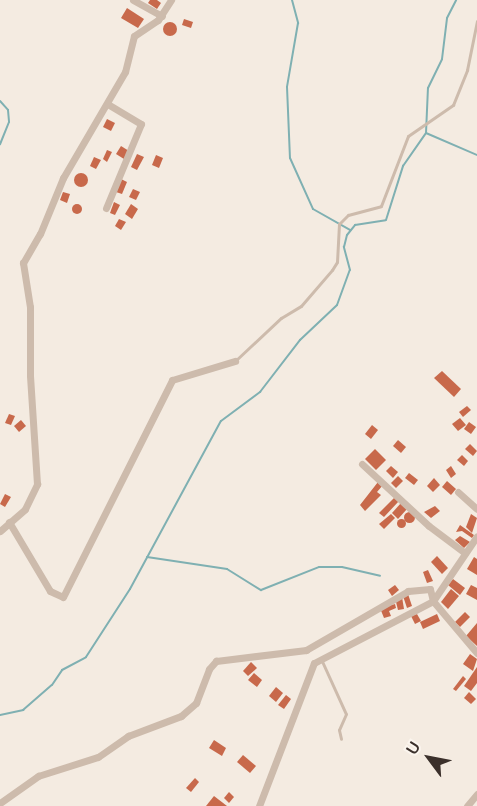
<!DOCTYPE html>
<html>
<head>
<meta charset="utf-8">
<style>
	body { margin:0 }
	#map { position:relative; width:477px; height:806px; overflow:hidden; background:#f4ebe1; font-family:"Nunito Sans",sans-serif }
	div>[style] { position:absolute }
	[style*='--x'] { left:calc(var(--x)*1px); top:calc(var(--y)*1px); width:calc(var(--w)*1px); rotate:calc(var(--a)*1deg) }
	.stream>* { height:2px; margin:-1px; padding:0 1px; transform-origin:1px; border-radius:1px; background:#7fb0b2 }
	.building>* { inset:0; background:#c8694b }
	.round { border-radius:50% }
	.service>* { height:3px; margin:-1.5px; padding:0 1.5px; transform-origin:1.5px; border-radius:1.5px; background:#cdbbac }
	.minor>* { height:7px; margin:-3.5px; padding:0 3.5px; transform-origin:3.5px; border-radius:3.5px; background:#cdbbac }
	span { translate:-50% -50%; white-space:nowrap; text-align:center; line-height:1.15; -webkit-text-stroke:4.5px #fbf5ee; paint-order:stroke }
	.north { position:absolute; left:399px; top:728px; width:60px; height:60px; -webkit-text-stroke:4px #fbf5ee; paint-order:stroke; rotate:302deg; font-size:16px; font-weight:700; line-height:24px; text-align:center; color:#3b302b }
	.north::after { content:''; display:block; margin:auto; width:21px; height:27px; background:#3b302b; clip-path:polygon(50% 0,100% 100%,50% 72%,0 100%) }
</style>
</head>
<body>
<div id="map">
	<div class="stream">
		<div style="--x:292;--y:0;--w:24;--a:75"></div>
		<div style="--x:298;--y:23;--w:65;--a:99.8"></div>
		<div style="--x:287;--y:87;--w:71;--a:87.6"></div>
		<div style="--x:290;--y:158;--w:56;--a:65.7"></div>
		<div style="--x:313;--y:209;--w:43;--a:29.6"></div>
		<div style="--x:0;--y:101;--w:12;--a:48"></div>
		<div style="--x:8;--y:110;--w:12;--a:85"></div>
		<div style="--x:9;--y:122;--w:24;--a:112"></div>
		<div style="--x:426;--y:133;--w:56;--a:23.3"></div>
		<div style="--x:147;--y:557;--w:81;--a:8.5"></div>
		<div style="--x:227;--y:569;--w:40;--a:32"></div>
		<div style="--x:261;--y:590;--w:62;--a:-21.6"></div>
		<div style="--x:319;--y:567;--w:23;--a:0"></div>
		<div style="--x:342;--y:567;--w:39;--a:13"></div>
		<div style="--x:0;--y:715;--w:24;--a:-12"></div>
		<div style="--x:23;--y:710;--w:38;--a:-41"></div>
		<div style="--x:52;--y:685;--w:18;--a:-56"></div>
		<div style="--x:62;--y:670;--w:27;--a:-28"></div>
		<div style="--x:86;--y:657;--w:81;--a:-57.1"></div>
		<div style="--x:130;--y:589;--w:191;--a:-61.6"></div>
		<div style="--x:221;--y:421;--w:49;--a:-36.6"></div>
		<div style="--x:260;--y:392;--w:66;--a:-52.4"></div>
		<div style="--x:300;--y:340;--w:51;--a:-43.4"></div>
		<div style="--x:337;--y:305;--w:37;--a:-70"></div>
		<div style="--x:350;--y:270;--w:24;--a:-105"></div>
		<div style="--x:344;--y:247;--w:12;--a:-76"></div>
		<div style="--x:347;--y:235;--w:13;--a:-51"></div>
		<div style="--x:355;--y:225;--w:31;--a:-9"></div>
		<div style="--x:386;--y:220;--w:57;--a:-72.5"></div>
		<div style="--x:403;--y:166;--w:40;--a:-55.1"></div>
		<div style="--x:426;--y:133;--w:45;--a:-87.5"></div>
		<div style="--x:428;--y:88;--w:32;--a:-64"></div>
		<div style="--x:442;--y:59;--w:41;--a:-83"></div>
		<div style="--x:447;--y:18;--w:20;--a:-63"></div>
	</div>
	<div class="building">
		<div style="clip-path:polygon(150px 0,157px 0,161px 3px,157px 9px,148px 3px)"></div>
		<div style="clip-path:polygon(127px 8px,144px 19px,138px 28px,121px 18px)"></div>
		<div style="clip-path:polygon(184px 19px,193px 22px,191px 28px,182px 25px)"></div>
		<div class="round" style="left:163px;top:22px;width:14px;height:14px"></div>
		<div style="clip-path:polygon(107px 119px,115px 123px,111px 131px,103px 127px)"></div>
		<div style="clip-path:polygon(121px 146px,129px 151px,124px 159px,116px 154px)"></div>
		<div style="clip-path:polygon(107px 150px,112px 152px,107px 162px,103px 159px)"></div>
		<div style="clip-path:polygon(137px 154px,144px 157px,137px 170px,131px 167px)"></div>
		<div style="clip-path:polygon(156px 155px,163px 158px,159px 168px,152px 165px)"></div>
		<div style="clip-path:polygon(94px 157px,101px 160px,96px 169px,90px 166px)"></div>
		<div class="round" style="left:74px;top:173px;width:14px;height:14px"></div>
		<div style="clip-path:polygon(121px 179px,127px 182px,122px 194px,116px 192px)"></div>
		<div style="clip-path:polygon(133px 189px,140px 192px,136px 200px,129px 197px)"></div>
		<div style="clip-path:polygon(63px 192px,70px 194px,67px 203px,60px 200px)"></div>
		<div style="clip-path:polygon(114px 202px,120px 205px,115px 215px,110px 213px)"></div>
		<div style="clip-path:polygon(131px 204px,138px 209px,132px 219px,125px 214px)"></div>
		<div class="round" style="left:72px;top:204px;width:10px;height:10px"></div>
		<div style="clip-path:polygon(119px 219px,126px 222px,121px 230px,115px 226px)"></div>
		<div style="clip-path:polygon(442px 371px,461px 389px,454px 397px,434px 378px)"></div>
		<div style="clip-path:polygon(467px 406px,471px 410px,463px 417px,459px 412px)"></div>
		<div style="clip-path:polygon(9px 414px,15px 416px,11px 425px,5px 423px)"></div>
		<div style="clip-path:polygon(460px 418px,466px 425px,458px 431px,452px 424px)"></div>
		<div style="clip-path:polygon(21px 420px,26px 426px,19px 432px,14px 426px)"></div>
		<div style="clip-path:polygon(469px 422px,476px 427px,471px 434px,464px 429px)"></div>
		<div style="clip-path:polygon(372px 425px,378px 430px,371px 439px,365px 434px)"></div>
		<div style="clip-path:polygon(398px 440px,406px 447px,401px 453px,393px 446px)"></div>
		<div style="clip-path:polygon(470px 444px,477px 451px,473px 456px,465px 449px)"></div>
		<div style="clip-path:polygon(375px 449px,386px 460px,376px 470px,365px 459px)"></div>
		<div style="clip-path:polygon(462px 455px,468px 461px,464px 466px,457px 460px)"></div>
		<div style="clip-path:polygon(391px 466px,398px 472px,393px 478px,386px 471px)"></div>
		<div style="clip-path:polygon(451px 466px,456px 474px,451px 478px,446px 470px)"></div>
		<div style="clip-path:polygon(409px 473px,418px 480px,414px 485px,405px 478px)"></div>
		<div style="clip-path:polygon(398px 476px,403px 481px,396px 488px,391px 483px)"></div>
		<div style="clip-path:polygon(434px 478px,440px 485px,433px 492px,427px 486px)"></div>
		<div style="clip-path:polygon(447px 481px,456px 489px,451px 495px,442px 487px)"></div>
		<div style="clip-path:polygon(378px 482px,383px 485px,377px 492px,381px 495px,365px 511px,360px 505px)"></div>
		<div style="clip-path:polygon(5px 494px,11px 497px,5px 507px,0 504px)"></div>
		<div style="clip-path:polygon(395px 497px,399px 501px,384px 517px,379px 513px)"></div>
		<div style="clip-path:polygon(401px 503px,407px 509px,398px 519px,392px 513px)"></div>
		<div style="clip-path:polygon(435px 506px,440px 511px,431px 518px,424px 512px)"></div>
		<div class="round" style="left:403.5px;top:511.5px;width:11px;height:11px"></div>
		<div style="clip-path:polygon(391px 514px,395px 518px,384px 529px,379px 524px)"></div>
		<div style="clip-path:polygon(471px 514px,477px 518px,472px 533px,466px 527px)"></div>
		<div class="round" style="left:396.5px;top:518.5px;width:9px;height:9px"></div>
		<div style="clip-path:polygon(460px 525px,474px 535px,472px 538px,462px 531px,456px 532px)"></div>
		<div style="clip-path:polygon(460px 536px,470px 542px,464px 548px,455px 540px)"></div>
		<div style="clip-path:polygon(437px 556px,448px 568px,442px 574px,431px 562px)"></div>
		<div style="clip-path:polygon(474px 557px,477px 559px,477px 575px,467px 569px)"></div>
		<div style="clip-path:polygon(428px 570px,433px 581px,427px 583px,423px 572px)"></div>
		<div style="clip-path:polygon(453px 579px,465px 588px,460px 595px,448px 585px)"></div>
		<div style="clip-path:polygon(395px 585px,399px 590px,392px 596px,388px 590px)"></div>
		<div style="clip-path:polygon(471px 585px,477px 588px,477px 600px,466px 594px)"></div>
		<div style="clip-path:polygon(451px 589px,459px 596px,448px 609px,441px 602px)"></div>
		<div style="clip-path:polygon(408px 594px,412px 606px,407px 608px,403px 596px)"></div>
		<div style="clip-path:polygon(402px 597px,404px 609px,398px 610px,395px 598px)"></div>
		<div style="clip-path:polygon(395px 604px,396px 608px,389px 611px,391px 616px,384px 618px,380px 608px)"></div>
		<div style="clip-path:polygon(465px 612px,470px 617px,460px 627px,455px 622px)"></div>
		<div style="clip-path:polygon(417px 614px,421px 621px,415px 624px,411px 616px)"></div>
		<div style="clip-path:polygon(437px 614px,440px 621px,423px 629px,420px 622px)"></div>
		<div style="clip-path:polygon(477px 623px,477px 646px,466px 636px)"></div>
		<div style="clip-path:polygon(470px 654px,477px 659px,473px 671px,463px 664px)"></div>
		<div style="clip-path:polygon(251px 662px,257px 668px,248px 676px,243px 671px)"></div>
		<div style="clip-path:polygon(477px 667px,477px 683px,471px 691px,464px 686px)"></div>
		<div style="clip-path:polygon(254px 673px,262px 680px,257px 687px,248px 680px)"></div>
		<div style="clip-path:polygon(463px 676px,466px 679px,456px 691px,453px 689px)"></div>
		<div style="clip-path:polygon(276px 687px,283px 693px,276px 702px,269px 696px)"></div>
		<div style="clip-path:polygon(469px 692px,476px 699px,471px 704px,464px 698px)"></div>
		<div style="clip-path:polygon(286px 695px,291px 699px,284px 709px,278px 705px)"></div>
		<div style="clip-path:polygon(214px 740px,226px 748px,222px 756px,209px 748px)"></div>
		<div style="clip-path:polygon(243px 755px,256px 766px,250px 773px,237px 762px)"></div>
		<div style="clip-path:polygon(195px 778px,199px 782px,191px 792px,186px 788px)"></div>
		<div style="clip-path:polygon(229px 792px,234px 797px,229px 803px,224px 798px)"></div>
		<div style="clip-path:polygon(214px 796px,227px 806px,206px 806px)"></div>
	</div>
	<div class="service">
		<div style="--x:235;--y:361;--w:63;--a:-43.1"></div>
		<div style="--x:281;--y:318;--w:23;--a:-31"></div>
		<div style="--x:301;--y:306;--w:48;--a:-49.3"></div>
		<div style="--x:332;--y:270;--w:9;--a:-58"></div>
		<div style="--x:337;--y:262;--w:38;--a:-87"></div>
		<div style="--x:339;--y:224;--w:13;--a:-45"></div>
		<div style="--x:348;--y:215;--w:34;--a:-15"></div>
		<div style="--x:381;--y:206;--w:75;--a:-68.9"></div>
		<div style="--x:408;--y:136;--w:55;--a:-34.6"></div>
		<div style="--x:453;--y:105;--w:38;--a:-68"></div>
		<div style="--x:467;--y:70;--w:50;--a:-78.5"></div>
		<div style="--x:321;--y:659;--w:60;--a:65.6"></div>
		<div style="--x:346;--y:714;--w:17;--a:114"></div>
		<div style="--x:339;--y:730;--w:9;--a:77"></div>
	</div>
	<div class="minor">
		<div style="--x:133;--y:0;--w:33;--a:29"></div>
		<div style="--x:106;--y:208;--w:91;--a:-67.4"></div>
		<div style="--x:141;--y:124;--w:39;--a:-149"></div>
		<div style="--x:362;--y:464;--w:91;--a:42.8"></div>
		<div style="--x:429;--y:526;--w:45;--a:36.9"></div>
		<div style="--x:458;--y:492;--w:25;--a:42"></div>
		<div style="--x:9;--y:522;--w:80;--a:59.3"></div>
		<div style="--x:50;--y:591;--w:14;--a:25"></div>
		<div style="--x:63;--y:597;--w:243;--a:-63.3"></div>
		<div style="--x:172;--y:380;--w:66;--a:-16.8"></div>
		<div style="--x:0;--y:531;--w:33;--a:-41"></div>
		<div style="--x:25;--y:509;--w:28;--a:-64"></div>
		<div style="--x:37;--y:484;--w:109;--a:-93.7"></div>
		<div style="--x:30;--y:375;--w:68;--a:-90"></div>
		<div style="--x:30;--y:307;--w:45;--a:-99"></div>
		<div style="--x:23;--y:263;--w:34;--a:-60"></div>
		<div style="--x:40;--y:234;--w:61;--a:-67.7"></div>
		<div style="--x:63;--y:178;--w:123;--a:-59.7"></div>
		<div style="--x:125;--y:72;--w:37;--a:-76"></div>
		<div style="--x:134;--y:36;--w:29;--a:-34"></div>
		<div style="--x:158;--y:20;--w:24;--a:-57"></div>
		<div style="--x:0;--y:803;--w:47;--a:-35.4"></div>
		<div style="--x:38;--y:776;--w:63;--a:-17.6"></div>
		<div style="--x:98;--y:757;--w:37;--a:-35"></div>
		<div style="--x:128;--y:736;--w:57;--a:-20.7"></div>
		<div style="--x:181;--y:716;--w:20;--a:-41"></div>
		<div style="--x:196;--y:703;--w:36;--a:-69"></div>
		<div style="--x:209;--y:669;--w:11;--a:-49"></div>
		<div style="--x:216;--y:661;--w:91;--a:-7"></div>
		<div style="--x:306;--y:650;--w:118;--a:-30"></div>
		<div style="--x:408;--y:591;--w:22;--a:-5"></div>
		<div style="--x:430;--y:589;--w:12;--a:76"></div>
		<div style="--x:433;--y:601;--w:68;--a:49.8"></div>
		<div style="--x:259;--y:806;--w:153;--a:-69"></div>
		<div style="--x:314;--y:663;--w:134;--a:-27.5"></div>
		<div style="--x:433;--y:601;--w:78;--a:-55.9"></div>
		<div style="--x:467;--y:806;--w:16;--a:-50"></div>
	</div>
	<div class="north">U</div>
</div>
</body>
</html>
